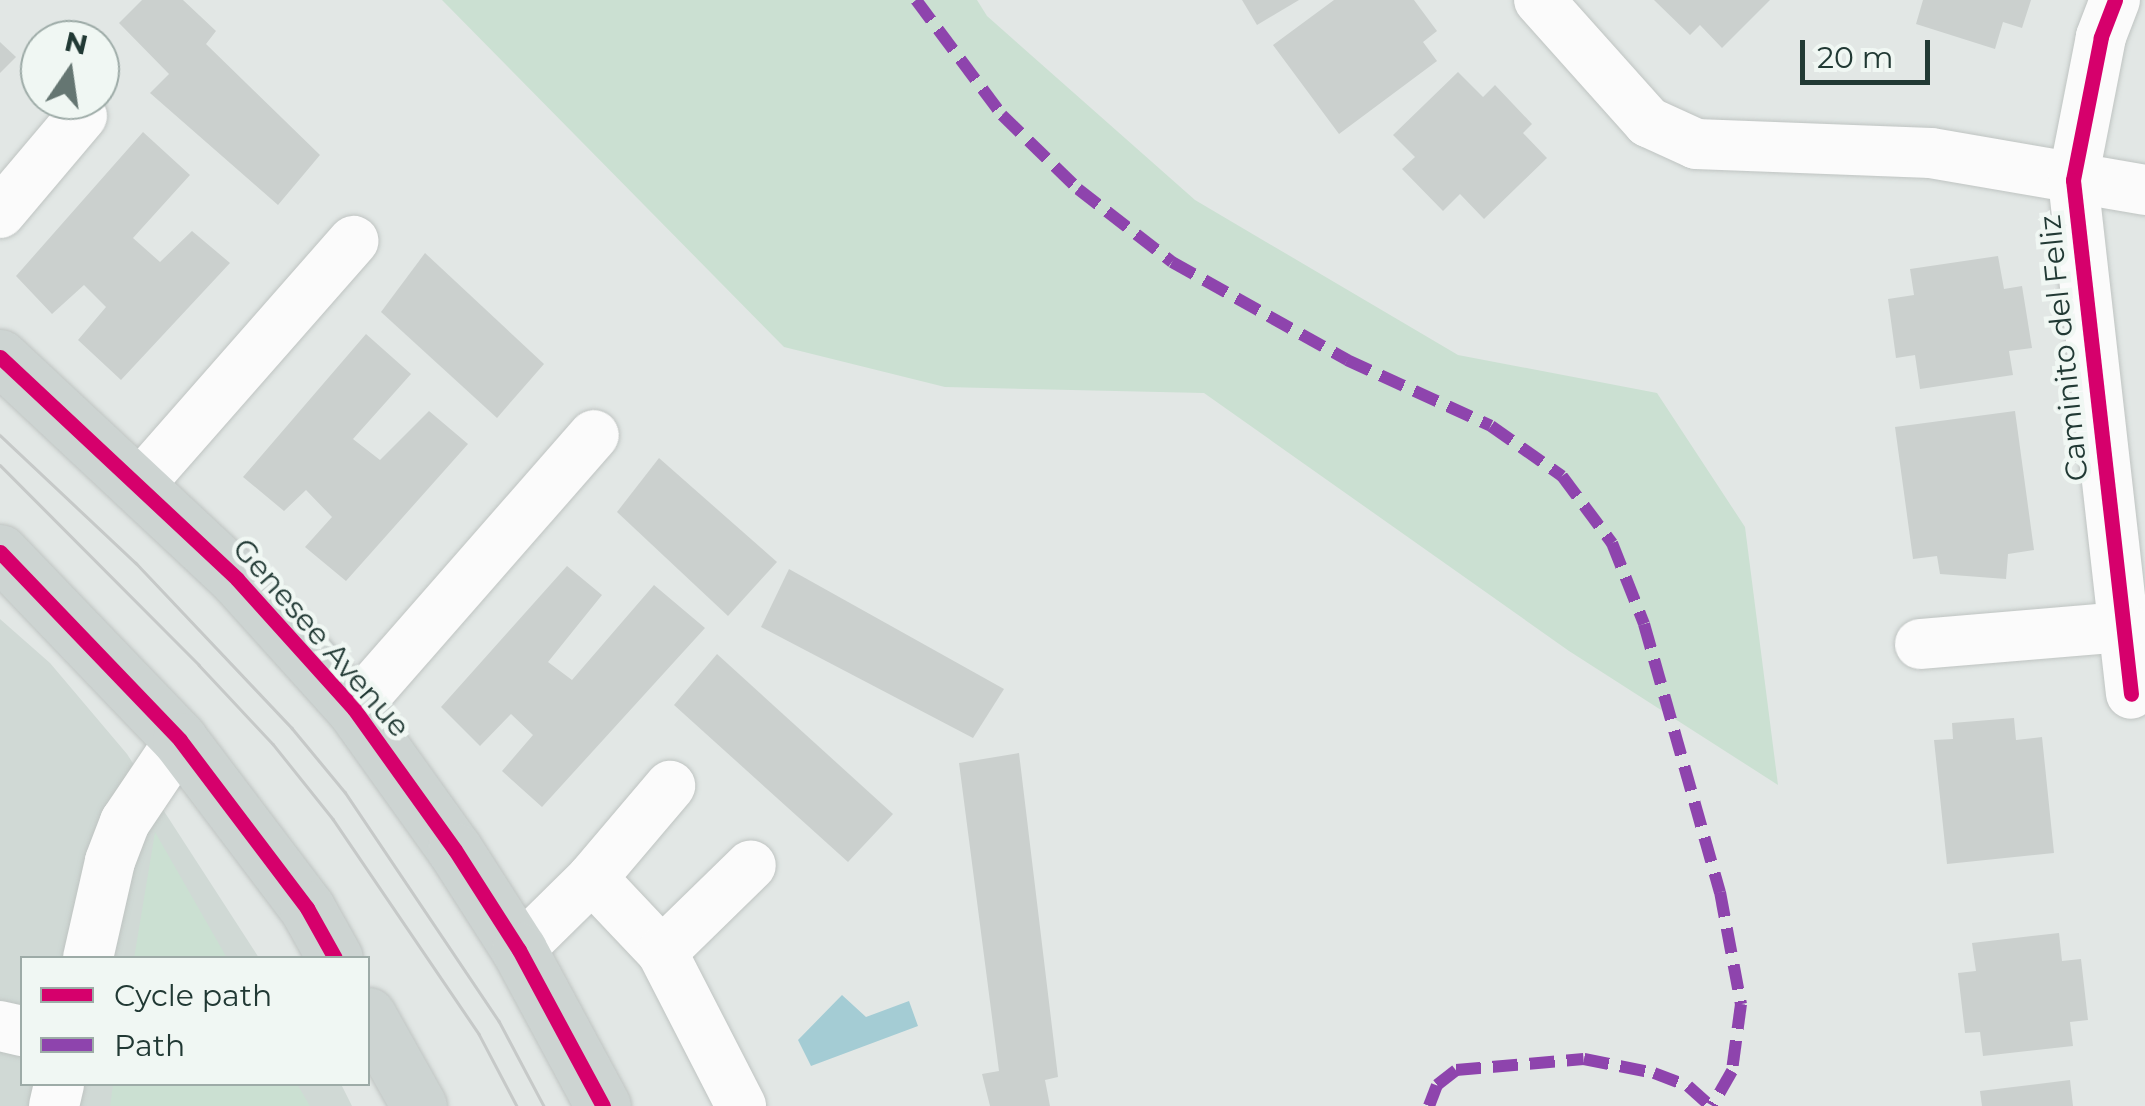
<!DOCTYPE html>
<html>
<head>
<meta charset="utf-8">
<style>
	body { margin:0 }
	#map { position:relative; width:2145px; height:1106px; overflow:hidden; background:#e2e7e5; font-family:Montserrat,sans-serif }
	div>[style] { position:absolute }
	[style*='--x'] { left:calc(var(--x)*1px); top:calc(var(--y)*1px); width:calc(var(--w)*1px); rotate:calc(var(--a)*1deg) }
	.built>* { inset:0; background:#d0d9d5 }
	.green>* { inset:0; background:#cbe0d2 }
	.water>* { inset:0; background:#a4ccd4 }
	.building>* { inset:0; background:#cbd0ce }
	.roads { filter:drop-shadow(0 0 2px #bfc4c2) drop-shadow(0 0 2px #bfc4c2) }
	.minor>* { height:50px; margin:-25px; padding:0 25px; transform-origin:25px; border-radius:25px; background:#fbfbfb }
	.major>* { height:55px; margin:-27.5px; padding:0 27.5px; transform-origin:27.5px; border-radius:27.5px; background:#cdd4d2 }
	.tram>* { height:2.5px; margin:-1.25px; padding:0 1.25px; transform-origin:1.25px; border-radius:1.25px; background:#c6c9c8 }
	.quiet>* { height:12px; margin-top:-6px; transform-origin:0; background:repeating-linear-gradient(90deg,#8e44ad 0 25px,transparent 0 37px) }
	.cycleway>* { height:15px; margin:-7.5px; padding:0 7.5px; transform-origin:7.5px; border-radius:7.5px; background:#d6006c }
	span { translate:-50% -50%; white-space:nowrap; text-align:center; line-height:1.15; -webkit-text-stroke:9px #f0f7f3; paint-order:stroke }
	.street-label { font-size:30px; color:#213934 }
	.legend { position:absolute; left:20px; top:956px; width:350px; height:130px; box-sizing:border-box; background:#f0f7f3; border:2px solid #9daba7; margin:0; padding:12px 18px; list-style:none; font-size:30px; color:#213934 }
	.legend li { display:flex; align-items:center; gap:20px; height:50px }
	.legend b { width:50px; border:2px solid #9daba7 }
	.north { position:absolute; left:20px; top:20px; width:100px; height:100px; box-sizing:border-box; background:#f0f7f3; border:2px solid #9daba7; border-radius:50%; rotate:13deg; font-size:28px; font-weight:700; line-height:40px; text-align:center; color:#213934 }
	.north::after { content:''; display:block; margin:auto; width:35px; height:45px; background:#657672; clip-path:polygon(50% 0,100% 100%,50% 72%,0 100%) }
	.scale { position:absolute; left:1800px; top:40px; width:130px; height:45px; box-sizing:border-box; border:5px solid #213934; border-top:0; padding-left:12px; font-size:30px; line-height:35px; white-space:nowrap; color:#213934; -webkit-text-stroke:8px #f0f7f3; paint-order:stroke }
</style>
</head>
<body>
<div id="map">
	<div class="built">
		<div style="clip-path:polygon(0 619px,50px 663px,127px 754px,259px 958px,22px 958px,22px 1084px,341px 1084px,352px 1106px,0 1106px)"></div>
	</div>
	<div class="green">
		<div style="clip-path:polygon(442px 0,977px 0,987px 16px,1195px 200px,1458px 355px,1657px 393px,1745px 527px,1778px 785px,1569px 651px,1204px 393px,945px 387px,784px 347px)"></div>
		<div style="clip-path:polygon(155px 832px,227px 958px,134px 958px)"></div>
		<div style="clip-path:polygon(113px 1084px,297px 1084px,310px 1106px,110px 1106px)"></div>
	</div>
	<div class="water">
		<div style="clip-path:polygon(842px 995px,866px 1017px,909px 1001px,918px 1026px,811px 1066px,798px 1040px)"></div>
	</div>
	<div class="building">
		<div style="clip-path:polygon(142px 0,183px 0,216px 31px,206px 44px,320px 155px,278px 205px,150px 93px,169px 74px,119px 23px)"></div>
		<div style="clip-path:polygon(1242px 0,1299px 0,1257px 25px)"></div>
		<div style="clip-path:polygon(1334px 0,1414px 0,1437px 31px,1423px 42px,1437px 61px,1339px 134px,1273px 45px)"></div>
		<div style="clip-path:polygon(1654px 0,1770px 0,1722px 48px,1700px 25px,1690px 35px)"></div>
		<div style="clip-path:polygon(1923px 0,2031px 0,2022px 28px,2003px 22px,1995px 49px,1916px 24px)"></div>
		<div style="clip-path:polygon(0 42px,16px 57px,0 73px)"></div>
		<div style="clip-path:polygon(1458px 72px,1483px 97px,1495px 85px,1532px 124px,1523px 133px,1547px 158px,1484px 219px,1460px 194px,1443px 211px,1402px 169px,1415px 157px,1393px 135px)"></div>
		<div style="clip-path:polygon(143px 132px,190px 175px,133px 238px,160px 262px,192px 231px,230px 263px,121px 380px,78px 340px,106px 307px,84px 285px,52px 314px,16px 276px)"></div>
		<div style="clip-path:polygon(425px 253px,544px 364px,497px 418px,381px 312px)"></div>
		<div style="clip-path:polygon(1998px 256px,2004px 289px,2022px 286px,2032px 348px,2009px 351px,2013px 375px,1920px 389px,1915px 355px,1896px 358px,1888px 299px,1914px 295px,1910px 269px)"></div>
		<div style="clip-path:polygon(366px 334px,411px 374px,353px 439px,380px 460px,429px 411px,468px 444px,346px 581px,305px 547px,332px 517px,306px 490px,284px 511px,243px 477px)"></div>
		<div style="clip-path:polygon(2015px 411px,2034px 550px,2008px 554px,2006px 579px,1940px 574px,1937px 556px,1913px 559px,1895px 427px)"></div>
		<div style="clip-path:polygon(659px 458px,777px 562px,728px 616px,617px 512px)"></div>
		<div style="clip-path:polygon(567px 566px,602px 595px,548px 662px,572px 680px,654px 585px,705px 628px,542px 807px,502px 771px,533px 735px,511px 714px,480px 746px,441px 707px)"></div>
		<div style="clip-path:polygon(789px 569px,1004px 689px,973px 738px,761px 627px)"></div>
		<div style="clip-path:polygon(717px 654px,893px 814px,848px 862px,674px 705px)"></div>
		<div style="clip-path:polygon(2014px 718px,2016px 740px,2042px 737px,2054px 853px,1947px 864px,1934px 740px,1953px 739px,1952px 723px)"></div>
		<div style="clip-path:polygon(1019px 753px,1058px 1077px,1045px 1080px,1050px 1106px,990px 1106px,982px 1074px,999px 1071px,959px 763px)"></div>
		<div style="clip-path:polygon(2059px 933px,2062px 961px,2081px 959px,2088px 1020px,2070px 1022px,2073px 1046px,1983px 1056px,1980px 1032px,1965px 1033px,1958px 973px,1976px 971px,1972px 943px)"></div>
		<div style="clip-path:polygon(2070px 1080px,2073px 1106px,1982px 1106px,1980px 1091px)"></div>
	</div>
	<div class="roads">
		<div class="minor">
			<div style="--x:1539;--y:0;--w:164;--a:48.2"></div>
			<div style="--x:1648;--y:122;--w:53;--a:24.6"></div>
			<div style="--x:1696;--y:144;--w:235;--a:2.2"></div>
			<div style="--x:1931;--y:153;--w:217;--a:9.8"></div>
			<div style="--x:2115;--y:0;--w:40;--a:111"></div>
			<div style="--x:2101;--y:37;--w:146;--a:101.1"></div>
			<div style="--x:2073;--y:180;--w:517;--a:83.56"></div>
			<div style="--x:0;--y:213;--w:127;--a:-49.8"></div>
			<div style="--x:139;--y:485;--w:325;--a:-48.7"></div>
			<div style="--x:1920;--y:644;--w:205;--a:-4.8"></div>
			<div style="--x:354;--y:709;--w:364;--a:-48.8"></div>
			<div style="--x:592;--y:878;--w:121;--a:-49.7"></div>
			<div style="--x:519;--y:950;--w:103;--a:-44.6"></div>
			<div style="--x:592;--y:878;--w:102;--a:46.6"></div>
			<div style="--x:662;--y:952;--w:173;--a:62.8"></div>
			<div style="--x:662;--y:952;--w:124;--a:-44.3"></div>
			<div style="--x:88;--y:958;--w:99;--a:-77.2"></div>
			<div style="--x:110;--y:861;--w:42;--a:-69"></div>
			<div style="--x:125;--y:822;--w:99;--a:-56.1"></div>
			<div style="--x:0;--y:1026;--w:23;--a:13"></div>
			<div style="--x:54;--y:1106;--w:23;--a:-77"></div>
		</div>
		<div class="major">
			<div style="--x:0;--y:357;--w:325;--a:43.1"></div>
			<div style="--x:237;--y:579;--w:175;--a:48"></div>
			<div style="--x:354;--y:709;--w:173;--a:54.4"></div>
			<div style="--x:455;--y:850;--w:119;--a:57.4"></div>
			<div style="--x:519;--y:950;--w:177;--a:61.7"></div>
			<div style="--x:0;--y:552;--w:260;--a:46.2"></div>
			<div style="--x:180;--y:740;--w:211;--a:52.9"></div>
			<div style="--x:307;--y:908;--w:57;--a:60.8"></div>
			<div style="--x:368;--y:1015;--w:104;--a:60.7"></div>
		</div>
	</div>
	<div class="tram">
		<div style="--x:0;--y:435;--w:187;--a:43.3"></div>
		<div style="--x:136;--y:563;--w:227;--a:46.6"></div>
		<div style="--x:292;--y:728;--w:83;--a:50.4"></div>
		<div style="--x:345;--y:792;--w:276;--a:56.1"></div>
		<div style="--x:499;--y:1021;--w:96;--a:62.1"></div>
		<div style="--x:0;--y:465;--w:282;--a:45.1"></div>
		<div style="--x:199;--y:665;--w:108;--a:46.9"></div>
		<div style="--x:273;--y:744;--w:96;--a:51.3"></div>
		<div style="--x:333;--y:819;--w:260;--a:55.8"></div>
		<div style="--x:479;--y:1034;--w:81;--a:62.2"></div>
	</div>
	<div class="quiet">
		<div style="--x:916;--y:0;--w:144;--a:53.2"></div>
		<div style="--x:1002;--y:115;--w:106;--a:44.2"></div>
		<div style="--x:1078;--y:189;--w:119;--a:37.8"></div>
		<div style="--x:1172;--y:262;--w:201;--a:29.2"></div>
		<div style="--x:1347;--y:360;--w:158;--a:24.6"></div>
		<div style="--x:1491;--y:426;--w:87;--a:35.2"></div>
		<div style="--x:1562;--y:476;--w:84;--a:53.3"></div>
		<div style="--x:1612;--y:543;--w:87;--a:68.4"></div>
		<div style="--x:1644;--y:624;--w:279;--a:74.2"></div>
		<div style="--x:1720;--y:892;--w:114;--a:79.4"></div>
		<div style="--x:1741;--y:1004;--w:68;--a:97.7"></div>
		<div style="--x:1732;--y:1071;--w:40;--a:119.7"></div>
		<div style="--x:1429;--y:1106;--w:22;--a:-69"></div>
		<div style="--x:1437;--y:1085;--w:24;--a:-38"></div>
		<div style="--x:1456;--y:1070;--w:128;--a:-4.9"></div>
		<div style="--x:1584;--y:1059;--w:71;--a:11.3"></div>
		<div style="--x:1654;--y:1073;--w:36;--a:21"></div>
		<div style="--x:1688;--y:1086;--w:30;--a:42"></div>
	</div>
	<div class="cycleway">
		<div style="--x:2115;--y:0;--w:40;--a:111"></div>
		<div style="--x:2101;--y:37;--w:146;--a:101.1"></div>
		<div style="--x:2073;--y:180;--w:517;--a:83.56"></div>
		<div style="--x:0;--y:357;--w:325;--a:43.1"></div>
		<div style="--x:237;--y:579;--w:175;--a:48"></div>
		<div style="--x:354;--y:709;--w:173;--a:54.4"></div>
		<div style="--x:455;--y:850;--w:119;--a:57.4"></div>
		<div style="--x:519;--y:950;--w:177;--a:61.7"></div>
		<div style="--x:0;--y:552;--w:260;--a:46.2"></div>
		<div style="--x:180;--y:740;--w:211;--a:52.9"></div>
		<div style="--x:307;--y:908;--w:57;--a:60.8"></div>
	</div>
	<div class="street-label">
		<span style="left:2064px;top:348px;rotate:-96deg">Caminito del Feliz</span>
		<span style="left:321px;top:638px;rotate:49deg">Genesee Avenue</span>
	</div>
	<ul class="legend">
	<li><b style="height:12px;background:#d6006c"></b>Cycle path</li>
	<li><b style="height:12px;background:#8e44ad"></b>Path</li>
	</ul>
	<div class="north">N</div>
	<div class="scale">20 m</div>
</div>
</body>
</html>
